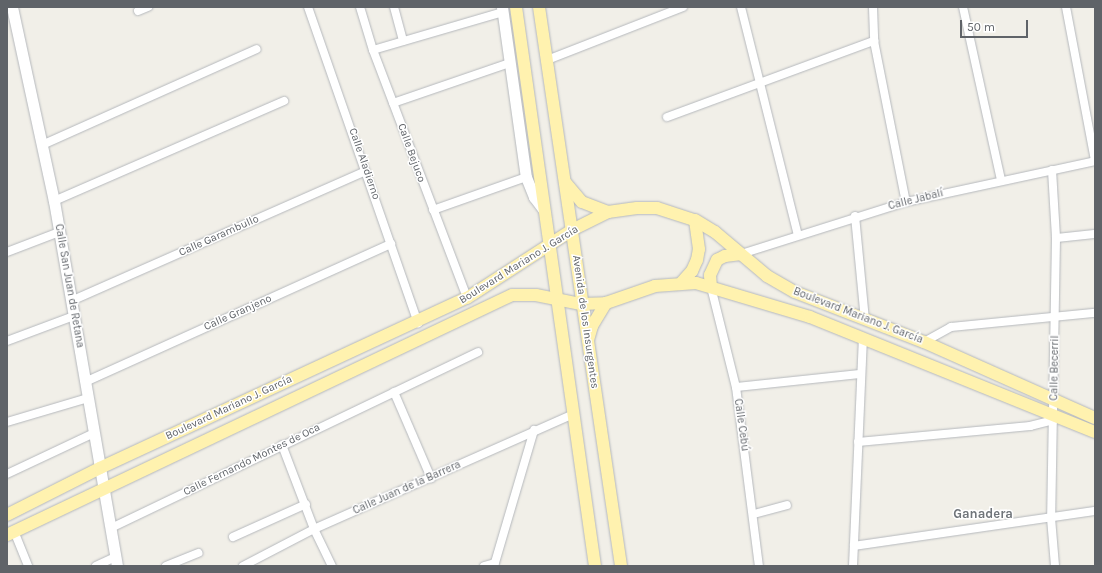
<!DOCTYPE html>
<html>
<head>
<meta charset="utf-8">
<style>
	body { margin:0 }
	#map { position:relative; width:1102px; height:573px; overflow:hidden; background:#f1efe8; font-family:Karla,sans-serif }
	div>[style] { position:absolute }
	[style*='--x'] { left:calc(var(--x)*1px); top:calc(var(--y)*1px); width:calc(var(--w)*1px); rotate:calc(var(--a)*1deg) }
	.roads { filter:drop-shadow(0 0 1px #b5b8bc) drop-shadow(0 0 1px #b5b8bc) }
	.street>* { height:8px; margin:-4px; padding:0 4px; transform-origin:4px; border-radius:4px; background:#fff }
	.secondary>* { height:11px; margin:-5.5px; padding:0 5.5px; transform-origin:5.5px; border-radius:5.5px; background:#fff }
	.primary>* { height:12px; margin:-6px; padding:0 6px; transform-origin:6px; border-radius:6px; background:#fff2af }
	span { translate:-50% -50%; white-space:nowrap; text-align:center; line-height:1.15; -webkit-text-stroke:3px #fff; paint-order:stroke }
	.street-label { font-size:11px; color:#5f6368 }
	.quarter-label { font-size:13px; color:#70757a; font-weight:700 }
	.frame { position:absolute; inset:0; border:8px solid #5f6368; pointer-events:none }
	.scale { position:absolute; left:960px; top:20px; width:68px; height:18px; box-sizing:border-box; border:2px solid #5f6368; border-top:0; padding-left:5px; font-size:12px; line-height:14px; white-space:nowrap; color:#5f6368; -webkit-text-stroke:3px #fff; paint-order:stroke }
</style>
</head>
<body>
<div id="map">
	<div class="roads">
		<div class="street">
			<div style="--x:308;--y:7;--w:335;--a:70.8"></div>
			<div style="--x:360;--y:7;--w:45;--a:73.2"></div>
			<div style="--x:373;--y:50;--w:265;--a:69.2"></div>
			<div style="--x:394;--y:7;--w:35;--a:75"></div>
			<div style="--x:741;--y:7;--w:235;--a:76"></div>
			<div style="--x:873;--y:7;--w:34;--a:88"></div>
			<div style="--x:874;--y:41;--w:164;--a:78.8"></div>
			<div style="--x:963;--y:7;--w:177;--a:77.6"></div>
			<div style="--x:1066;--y:7;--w:156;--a:79.3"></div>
			<div style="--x:138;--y:11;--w:11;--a:-22"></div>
			<div style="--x:373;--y:50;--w:135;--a:-16.3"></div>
			<div style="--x:547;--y:60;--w:146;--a:-21.3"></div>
			<div style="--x:393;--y:103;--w:124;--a:-18.9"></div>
			<div style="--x:667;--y:117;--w:221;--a:-20.2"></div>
			<div style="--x:42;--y:145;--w:235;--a:-24.1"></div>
			<div style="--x:1052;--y:170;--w:68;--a:86.6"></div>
			<div style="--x:1056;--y:238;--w:280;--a:91"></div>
			<div style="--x:1051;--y:518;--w:48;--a:85.2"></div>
			<div style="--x:54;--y:201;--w:251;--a:-23.5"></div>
			<div style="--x:433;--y:210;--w:99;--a:-19.5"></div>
			<div style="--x:855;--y:216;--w:103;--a:84.5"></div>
			<div style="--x:1056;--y:238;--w:39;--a:-6"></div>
			<div style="--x:7;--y:252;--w:56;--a:-21"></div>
			<div style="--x:741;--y:254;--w:173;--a:-17.5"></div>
			<div style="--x:906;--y:202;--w:193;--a:-12.2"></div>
			<div style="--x:711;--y:287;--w:103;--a:76"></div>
			<div style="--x:736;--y:387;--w:180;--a:82.7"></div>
			<div style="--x:71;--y:301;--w:322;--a:-23.8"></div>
			<div style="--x:7;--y:341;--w:72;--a:-20.5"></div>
			<div style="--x:924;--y:342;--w:31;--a:-29"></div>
			<div style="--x:951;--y:327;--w:145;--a:-5.6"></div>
			<div style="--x:85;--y:382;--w:336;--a:-24.3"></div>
			<div style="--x:736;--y:387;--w:125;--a:-6"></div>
			<div style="--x:394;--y:392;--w:94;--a:66.7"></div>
			<div style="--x:7;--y:422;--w:84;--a:-16.5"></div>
			<div style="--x:858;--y:442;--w:173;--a:-5.3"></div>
			<div style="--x:1030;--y:426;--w:25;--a:-14"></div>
			<div style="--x:282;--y:445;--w:90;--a:69.1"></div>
			<div style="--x:314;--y:529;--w:41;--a:64.1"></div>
			<div style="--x:7;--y:474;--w:96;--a:-25.2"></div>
			<div style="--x:754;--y:514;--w:34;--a:-15"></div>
			<div style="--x:111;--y:528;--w:407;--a:-25.6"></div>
			<div style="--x:14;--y:531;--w:38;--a:68"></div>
			<div style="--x:233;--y:537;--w:80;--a:-24.3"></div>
			<div style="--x:854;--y:546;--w:244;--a:-8.3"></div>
			<div style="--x:96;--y:566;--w:21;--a:-25"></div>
			<div style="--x:166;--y:566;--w:35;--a:-22"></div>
			<div style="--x:243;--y:566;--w:80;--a:-27.5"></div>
			<div style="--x:314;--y:529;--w:283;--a:-23.9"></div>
			<div style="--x:484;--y:566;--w:11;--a:-15"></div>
			<div style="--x:494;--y:566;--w:142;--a:-73.6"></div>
			<div style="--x:853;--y:566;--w:228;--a:-87.5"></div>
		</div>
		<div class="secondary">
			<div style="--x:12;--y:7;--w:198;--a:77.8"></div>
			<div style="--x:54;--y:201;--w:370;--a:80.2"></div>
			<div style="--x:502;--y:7;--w:172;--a:82"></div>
			<div style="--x:526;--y:177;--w:22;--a:68"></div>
			<div style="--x:534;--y:197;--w:15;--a:53"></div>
		</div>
		<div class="primary">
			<div style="--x:516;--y:7;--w:565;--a:81.96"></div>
			<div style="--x:539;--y:7;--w:565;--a:81.65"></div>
			<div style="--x:565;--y:182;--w:26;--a:50"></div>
			<div style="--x:582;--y:202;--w:28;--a:21"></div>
			<div style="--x:682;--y:282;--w:15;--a:-48"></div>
			<div style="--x:692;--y:271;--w:12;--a:-66"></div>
			<div style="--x:697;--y:260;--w:11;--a:-80"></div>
			<div style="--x:699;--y:249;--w:29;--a:-98"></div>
			<div style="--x:711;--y:287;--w:12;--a:-95"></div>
			<div style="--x:710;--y:275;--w:17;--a:-65"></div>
			<div style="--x:717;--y:260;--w:9;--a:-27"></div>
			<div style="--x:725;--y:256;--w:16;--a:-7"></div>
			<div style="--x:588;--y:340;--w:15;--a:-74"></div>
			<div style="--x:592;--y:326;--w:27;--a:-59"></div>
			<div style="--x:7;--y:515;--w:104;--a:-26.8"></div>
			<div style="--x:100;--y:468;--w:404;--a:-24.9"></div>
			<div style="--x:467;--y:298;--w:125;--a:-32.9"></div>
			<div style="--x:572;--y:230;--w:40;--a:-26.6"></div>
			<div style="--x:608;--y:212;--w:29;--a:-8"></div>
			<div style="--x:637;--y:208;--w:20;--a:0"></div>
			<div style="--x:657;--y:208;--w:40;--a:18"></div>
			<div style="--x:695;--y:220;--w:23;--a:31"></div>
			<div style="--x:715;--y:232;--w:68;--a:40.2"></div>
			<div style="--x:767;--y:276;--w:32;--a:30"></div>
			<div style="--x:795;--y:292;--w:138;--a:21.2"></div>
			<div style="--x:924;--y:342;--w:187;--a:24"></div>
			<div style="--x:7;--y:535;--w:559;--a:-25.42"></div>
			<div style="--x:512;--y:295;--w:24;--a:0"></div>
			<div style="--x:536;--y:295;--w:46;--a:11.3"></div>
			<div style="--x:581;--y:304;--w:25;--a:-2"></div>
			<div style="--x:606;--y:303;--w:52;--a:-19.1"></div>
			<div style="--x:655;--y:286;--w:41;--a:-4.2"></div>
			<div style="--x:696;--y:283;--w:119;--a:16.6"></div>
			<div style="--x:810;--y:317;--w:307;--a:22"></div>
		</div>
	</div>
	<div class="street-label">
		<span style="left:411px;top:153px;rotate:70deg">Calle Bejuco</span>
		<span style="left:364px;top:164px;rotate:71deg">Calle Aladierno</span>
		<span style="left:916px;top:200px;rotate:-14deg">Calle Jabalí</span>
		<span style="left:219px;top:236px;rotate:-24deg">Calle Garambullo</span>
		<span style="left:519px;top:265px;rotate:-32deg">Boulevard Mariano J. García</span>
		<span style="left:69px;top:286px;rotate:80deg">Calle San Juan de Retana</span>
		<span style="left:238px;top:313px;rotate:-24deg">Calle Granjeno</span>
		<span style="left:858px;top:316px;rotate:21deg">Boulevard Mariano J. García</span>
		<span style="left:585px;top:322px;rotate:82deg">Avenida de los Insurgentes</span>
		<span style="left:1055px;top:368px;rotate:-89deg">Calle Becerril</span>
		<span style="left:229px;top:408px;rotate:-25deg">Boulevard Mariano J. García</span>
		<span style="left:741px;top:425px;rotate:82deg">Calle Cebú</span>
		<span style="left:252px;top:460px;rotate:-26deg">Calle Fernando Montes de Oca</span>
		<span style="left:407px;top:488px;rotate:-24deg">Calle Juan de la Barrera</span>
	</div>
	<div class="quarter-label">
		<span style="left:983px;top:514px">Ganadera</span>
	</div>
	<div class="frame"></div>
	<div class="scale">50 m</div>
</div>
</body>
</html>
